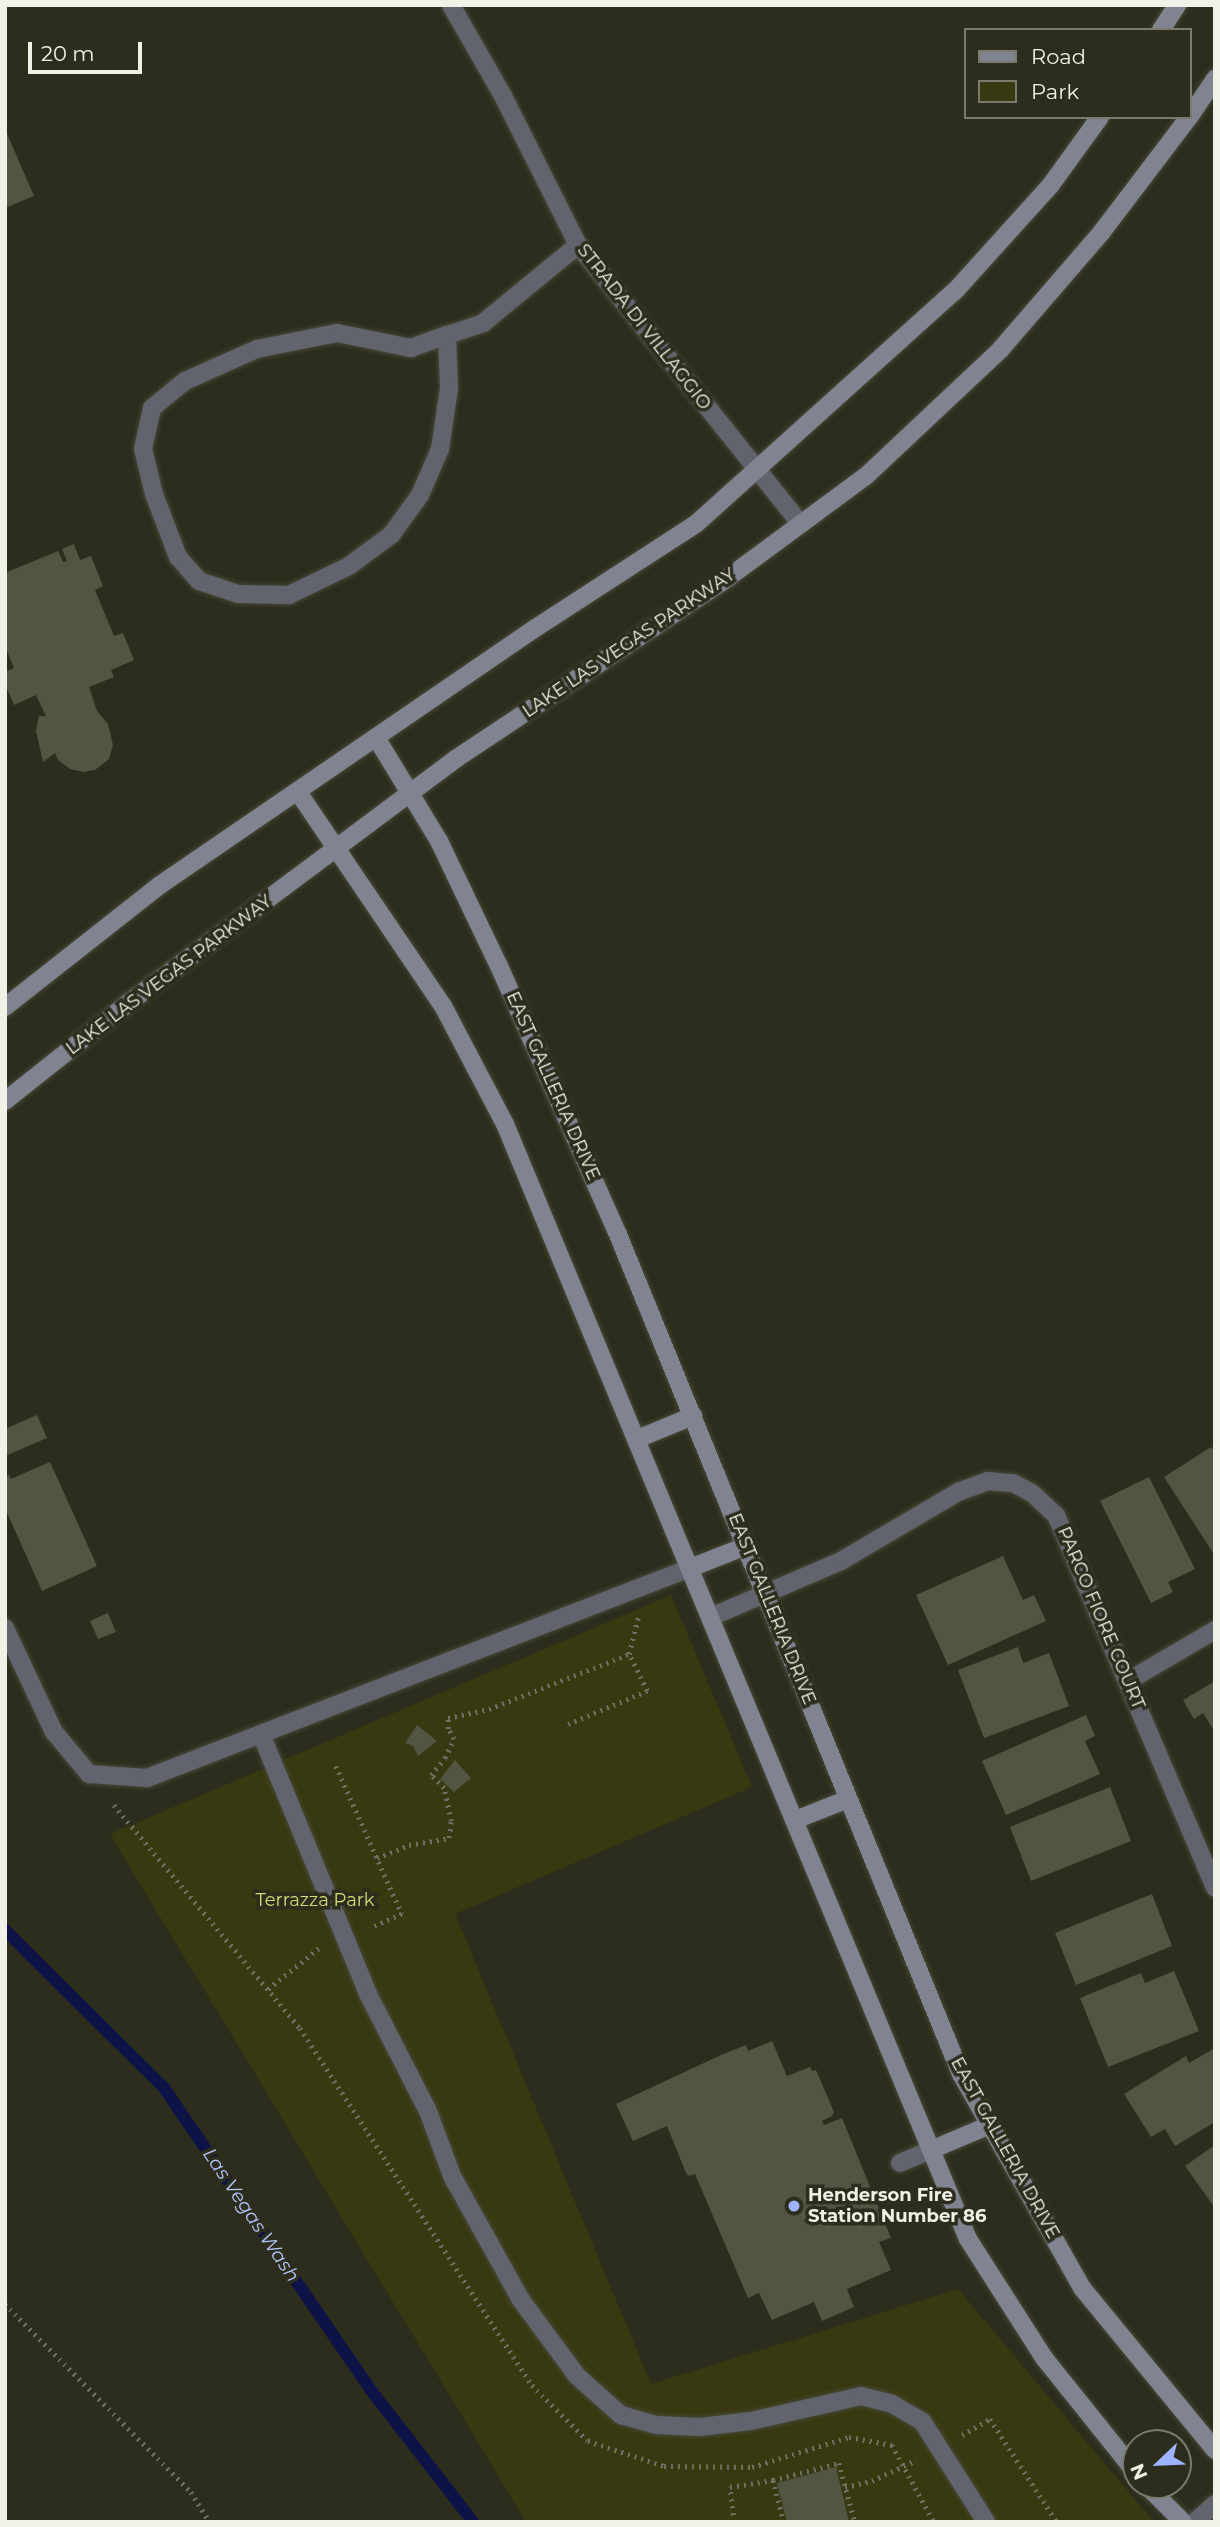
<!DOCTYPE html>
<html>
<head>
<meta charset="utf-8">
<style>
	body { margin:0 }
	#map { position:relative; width:1220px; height:2527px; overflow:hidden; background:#2c2d1c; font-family:Montserrat,sans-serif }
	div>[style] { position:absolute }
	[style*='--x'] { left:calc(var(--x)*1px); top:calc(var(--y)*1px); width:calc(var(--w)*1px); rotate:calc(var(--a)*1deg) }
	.green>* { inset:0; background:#383910 }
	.stream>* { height:12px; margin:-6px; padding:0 6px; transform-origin:6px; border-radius:6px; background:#0d1247 }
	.building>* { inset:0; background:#535543 }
	.path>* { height:4.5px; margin-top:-2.25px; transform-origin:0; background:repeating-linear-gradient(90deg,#6f7061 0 2px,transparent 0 7px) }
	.roads { filter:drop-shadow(0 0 2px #474838) drop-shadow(0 0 2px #474838) }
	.lane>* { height:18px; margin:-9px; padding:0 9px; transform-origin:9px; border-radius:9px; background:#61646c }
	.street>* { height:18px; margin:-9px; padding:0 9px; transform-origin:9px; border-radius:9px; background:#61646c }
	.secondary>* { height:18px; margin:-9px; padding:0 9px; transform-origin:9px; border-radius:9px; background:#7f8490 }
	.dots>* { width:19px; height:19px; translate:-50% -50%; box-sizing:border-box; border:4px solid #2c2d1c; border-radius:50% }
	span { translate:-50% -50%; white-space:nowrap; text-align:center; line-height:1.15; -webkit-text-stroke:7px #2c2d1c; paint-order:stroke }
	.street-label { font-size:18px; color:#f0f1e7 }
	.park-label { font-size:18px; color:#d6da72 }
	.poi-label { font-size:18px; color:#f0f1e7; font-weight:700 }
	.left { translate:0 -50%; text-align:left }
	.water-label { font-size:19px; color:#b3c4f9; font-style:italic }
	.frame { position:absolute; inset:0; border:7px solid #f0f1e7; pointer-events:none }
	.legend { position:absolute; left:964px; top:28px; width:228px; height:91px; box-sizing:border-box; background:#2c2d1c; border:2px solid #7a7b6d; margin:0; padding:9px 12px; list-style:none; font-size:21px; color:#f0f1e7 }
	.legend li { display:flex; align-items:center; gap:14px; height:35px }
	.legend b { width:35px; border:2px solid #7a7b6d }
	.north { position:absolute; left:1122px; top:2429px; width:70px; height:70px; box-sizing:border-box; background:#2c2d1c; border:2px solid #7a7b6d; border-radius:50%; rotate:247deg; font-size:19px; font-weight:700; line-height:28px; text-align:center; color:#f0f1e7 }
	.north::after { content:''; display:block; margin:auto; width:24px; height:32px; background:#9eb3fd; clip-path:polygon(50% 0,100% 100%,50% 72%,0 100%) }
	.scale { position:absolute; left:28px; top:42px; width:114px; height:32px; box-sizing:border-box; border:4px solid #f0f1e7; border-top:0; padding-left:9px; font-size:21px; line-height:24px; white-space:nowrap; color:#f0f1e7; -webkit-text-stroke:5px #2c2d1c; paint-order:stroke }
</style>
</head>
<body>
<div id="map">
	<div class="green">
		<div style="clip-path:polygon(671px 1595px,752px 1787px,455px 1914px,651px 2384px,958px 2289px,1154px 2522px,526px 2522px,110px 1834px)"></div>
	</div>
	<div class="stream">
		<div style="--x:5;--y:1930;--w:224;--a:44.8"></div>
		<div style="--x:164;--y:2088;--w:365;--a:55.6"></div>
		<div style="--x:370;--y:2389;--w:168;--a:52.2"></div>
	</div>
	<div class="building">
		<div style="clip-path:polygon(5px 129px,34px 196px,5px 208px)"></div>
		<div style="clip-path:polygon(74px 544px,80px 560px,91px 556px,103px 586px,95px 590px,114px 636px,123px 633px,134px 660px,111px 670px,114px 677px,89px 687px,97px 711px,108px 724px,113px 745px,109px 759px,95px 770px,83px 772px,70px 769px,58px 760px,55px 753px,43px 762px,36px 731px,39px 716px,46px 716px,36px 695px,14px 705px,5px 684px,5px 672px,14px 668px,5px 646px,5px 573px,58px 551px,63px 562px,67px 561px,62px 549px)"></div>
		<div style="clip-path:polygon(37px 1415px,47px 1438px,5px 1456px,5px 1429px)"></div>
		<div style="clip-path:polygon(1211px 1447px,1215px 1452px,1215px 1556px,1164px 1477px)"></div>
		<div style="clip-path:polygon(50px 1462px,97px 1566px,42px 1591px,5px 1508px,5px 1477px,9px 1475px,11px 1479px)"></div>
		<div style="clip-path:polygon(1149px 1477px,1195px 1569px,1168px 1582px,1173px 1592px,1151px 1603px,1100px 1501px)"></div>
		<div style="clip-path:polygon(1003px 1556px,1023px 1600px,1034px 1595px,1046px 1621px,948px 1665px,916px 1595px)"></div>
		<div style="clip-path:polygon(108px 1613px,116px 1632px,98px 1639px,90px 1621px)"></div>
		<div style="clip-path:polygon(1018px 1647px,1023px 1663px,1049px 1653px,1069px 1706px,984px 1738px,958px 1670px)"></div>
		<div style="clip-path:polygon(1215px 1681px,1215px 1732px,1203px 1713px,1194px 1719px,1183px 1700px)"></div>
		<div style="clip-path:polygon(1086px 1715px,1095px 1736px,1085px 1741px,1100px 1774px,1006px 1815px,982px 1761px)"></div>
		<div style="clip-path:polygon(417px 1725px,437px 1741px,418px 1756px,413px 1746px,405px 1743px)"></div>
		<div style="clip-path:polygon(455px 1760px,471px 1778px,454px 1792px,440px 1779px)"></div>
		<div style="clip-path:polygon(1110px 1787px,1131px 1841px,1031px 1881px,1010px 1827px)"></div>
		<div style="clip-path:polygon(1152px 1894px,1172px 1946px,1076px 1985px,1055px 1933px)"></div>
		<div style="clip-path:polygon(1174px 1971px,1199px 2031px,1108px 2067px,1080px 1998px,1141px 1973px,1145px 1983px)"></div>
		<div style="clip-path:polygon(772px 2041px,787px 2076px,810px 2067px,812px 2071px,816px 2070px,834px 2112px,832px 2116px,822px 2121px,824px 2125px,842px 2118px,891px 2238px,879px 2242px,891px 2270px,847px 2289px,854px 2307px,822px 2321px,814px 2302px,772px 2320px,759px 2293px,748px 2298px,695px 2174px,689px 2176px,686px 2173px,667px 2126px,633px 2141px,616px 2104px,721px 2055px,746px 2045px,748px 2051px)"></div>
		<div style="clip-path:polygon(1215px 2048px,1215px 2122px,1175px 2146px,1165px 2129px,1151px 2137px,1124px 2094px,1186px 2056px,1189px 2063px)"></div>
		<div style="clip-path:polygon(1215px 2145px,1215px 2208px,1185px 2166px)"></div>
		<div style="clip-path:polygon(836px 2467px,849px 2522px,787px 2522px,777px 2483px)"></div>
	</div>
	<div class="path">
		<div style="--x:568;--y:1724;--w:86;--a:-22.7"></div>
		<div style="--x:647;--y:1691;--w:41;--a:-115.9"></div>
		<div style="--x:336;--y:1766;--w:162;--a:66"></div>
		<div style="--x:402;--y:1914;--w:35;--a:156"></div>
		<div style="--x:114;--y:1805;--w:290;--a:50.2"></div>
		<div style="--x:300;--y:2028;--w:426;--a:57"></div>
		<div style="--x:532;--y:2385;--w:79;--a:45"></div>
		<div style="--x:588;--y:2441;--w:80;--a:18.2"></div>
		<div style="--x:664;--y:2466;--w:88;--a:0.7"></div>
		<div style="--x:752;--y:2467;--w:102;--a:-17.2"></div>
		<div style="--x:849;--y:2437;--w:44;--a:10.5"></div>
		<div style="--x:892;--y:2445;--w:88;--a:61.4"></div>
		<div style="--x:377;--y:1858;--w:35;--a:-22"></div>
		<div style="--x:409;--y:1845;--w:41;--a:-9.9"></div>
		<div style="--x:449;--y:1838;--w:17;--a:-83"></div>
		<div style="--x:451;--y:1821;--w:34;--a:-102"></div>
		<div style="--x:444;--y:1788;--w:18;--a:-135"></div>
		<div style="--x:431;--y:1775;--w:22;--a:-51"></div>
		<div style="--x:445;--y:1758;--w:21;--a:-65"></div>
		<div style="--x:454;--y:1739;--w:12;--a:-121"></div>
		<div style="--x:448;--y:1729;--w:11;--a:-90"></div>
		<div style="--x:448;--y:1718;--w:42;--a:-12.4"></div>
		<div style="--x:489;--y:1709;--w:150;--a:-21.4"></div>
		<div style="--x:629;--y:1654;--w:38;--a:-76"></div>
		<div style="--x:268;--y:1989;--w:65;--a:-38.8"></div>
		<div style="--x:5;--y:2304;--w:264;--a:45.3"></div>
		<div style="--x:191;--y:2492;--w:36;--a:58"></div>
		<div style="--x:962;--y:2435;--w:32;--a:-30"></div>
		<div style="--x:990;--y:2419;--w:123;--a:57"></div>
		<div style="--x:773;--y:2480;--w:43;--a:75.3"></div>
		<div style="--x:845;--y:2487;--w:28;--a:-13"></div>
		<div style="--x:872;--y:2481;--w:49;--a:-25.5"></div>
		<div style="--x:734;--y:2522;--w:35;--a:-97"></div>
		<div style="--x:730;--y:2487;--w:44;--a:-9.2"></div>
		<div style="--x:773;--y:2480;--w:68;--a:-14.4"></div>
		<div style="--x:839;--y:2463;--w:61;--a:74.8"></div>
	</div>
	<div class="roads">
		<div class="lane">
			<div style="--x:447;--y:335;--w:53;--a:87.8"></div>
			<div style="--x:449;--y:388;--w:62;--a:98.4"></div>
			<div style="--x:440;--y:449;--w:50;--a:113.5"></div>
			<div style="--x:420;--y:495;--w:49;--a:125.9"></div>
			<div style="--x:391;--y:535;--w:52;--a:143.6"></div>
			<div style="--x:349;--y:566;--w:67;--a:154.2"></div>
			<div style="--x:289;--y:595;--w:51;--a:-178.9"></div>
			<div style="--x:238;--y:594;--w:41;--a:-161.6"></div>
			<div style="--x:199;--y:581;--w:32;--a:-131"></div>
			<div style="--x:178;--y:557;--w:67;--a:-110.9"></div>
			<div style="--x:154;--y:494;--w:46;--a:-103.7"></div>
			<div style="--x:143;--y:449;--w:42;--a:-77.6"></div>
			<div style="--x:152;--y:408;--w:43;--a:-39.3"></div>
			<div style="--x:185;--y:381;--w:79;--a:-24"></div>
			<div style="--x:257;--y:349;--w:82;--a:-11.3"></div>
			<div style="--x:337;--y:333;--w:76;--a:11.5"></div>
			<div style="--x:411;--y:348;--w:38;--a:-20"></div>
			<div style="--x:447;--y:335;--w:38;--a:-18"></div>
			<div style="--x:483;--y:323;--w:123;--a:-39.4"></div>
			<div style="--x:5;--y:1628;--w:115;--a:64.8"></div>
			<div style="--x:54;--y:1732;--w:55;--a:50.2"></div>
			<div style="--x:89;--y:1774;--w:58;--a:3.9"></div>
			<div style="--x:147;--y:1778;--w:582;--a:-21.14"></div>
			<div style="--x:261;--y:1734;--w:281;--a:67.6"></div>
			<div style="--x:368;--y:1994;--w:131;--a:62.9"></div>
			<div style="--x:428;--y:2111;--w:69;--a:69.7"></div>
			<div style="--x:452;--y:2176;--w:142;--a:60.9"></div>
			<div style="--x:521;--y:2300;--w:94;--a:53.6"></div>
			<div style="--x:577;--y:2376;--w:59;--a:41.6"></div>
			<div style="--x:621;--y:2415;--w:37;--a:16"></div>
			<div style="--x:657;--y:2425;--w:43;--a:2.7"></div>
			<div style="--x:700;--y:2427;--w:51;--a:-6.7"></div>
			<div style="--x:751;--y:2421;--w:113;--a:-12.8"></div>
			<div style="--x:861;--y:2396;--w:32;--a:14"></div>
			<div style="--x:892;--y:2404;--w:34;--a:30"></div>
			<div style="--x:922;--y:2421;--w:120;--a:57.6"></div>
			<div style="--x:900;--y:2163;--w:34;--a:-23"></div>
		</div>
		<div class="street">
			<div style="--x:451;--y:5;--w:103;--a:60.2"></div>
			<div style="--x:502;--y:94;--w:169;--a:63.3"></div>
			<div style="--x:578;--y:245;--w:357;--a:51.4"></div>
			<div style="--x:711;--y:1617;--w:142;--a:-23.3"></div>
			<div style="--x:841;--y:1561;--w:136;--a:-30.5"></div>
			<div style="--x:958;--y:1492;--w:32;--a:-20"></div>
			<div style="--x:988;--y:1481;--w:25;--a:5"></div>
			<div style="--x:1013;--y:1483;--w:21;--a:28"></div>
			<div style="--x:1032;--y:1493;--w:33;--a:43"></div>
			<div style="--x:1056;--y:1515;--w:405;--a:66.9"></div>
			<div style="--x:1128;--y:1681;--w:101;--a:-30.4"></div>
			<div style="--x:1195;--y:2522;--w:27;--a:-42"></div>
		</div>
		<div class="secondary">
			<div style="--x:1161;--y:30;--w:30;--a:-57"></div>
			<div style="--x:1190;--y:116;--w:45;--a:-56"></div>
			<div style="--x:377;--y:739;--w:119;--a:58.7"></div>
			<div style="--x:439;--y:841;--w:139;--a:64.4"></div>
			<div style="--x:499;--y:966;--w:291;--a:66.1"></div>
			<div style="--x:617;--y:1232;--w:910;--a:67.78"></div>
			<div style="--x:961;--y:2074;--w:246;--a:60.5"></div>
			<div style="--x:1082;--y:2288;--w:210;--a:50.6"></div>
			<div style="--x:298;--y:792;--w:258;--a:55.9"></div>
			<div style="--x:443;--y:1006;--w:133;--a:62.3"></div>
			<div style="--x:505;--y:1124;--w:1207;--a:67.45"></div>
			<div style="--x:968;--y:2239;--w:141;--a:57.4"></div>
			<div style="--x:1044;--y:2358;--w:147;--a:51.3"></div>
			<div style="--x:5;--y:1007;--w:197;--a:-38.2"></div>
			<div style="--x:160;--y:885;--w:453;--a:-34.4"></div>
			<div style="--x:534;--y:629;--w:194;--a:-33"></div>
			<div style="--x:697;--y:523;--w:347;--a:-42"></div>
			<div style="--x:955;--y:291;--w:142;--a:-47.9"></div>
			<div style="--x:1050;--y:186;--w:85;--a:-54.1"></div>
			<div style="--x:5;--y:1101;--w:151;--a:-38.5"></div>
			<div style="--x:123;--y:1007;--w:417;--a:-36.7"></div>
			<div style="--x:457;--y:758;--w:327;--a:-33.6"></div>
			<div style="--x:729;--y:577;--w:170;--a:-36.4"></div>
			<div style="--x:866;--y:476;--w:184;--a:-43.2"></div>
			<div style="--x:1000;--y:350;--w:155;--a:-49.2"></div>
			<div style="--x:1101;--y:233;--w:146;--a:-52.8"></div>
			<div style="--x:637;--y:1439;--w:61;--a:-22.3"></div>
			<div style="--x:690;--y:1568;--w:60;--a:-21.4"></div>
			<div style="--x:795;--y:1820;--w:57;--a:-21.6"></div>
			<div style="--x:931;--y:2150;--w:64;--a:-23"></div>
			<div style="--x:1146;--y:2485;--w:52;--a:45"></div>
		</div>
	</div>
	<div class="dots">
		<div style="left:794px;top:2206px;background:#9eb3fd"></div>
	</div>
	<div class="street-label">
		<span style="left:644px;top:327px;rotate:52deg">STRADA DI VILLAGGIO</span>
		<span style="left:629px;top:643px;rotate:-34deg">LAKE LAS VEGAS PARKWAY</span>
		<span style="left:169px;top:975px;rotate:-37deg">LAKE LAS VEGAS PARKWAY</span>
		<span style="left:553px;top:1086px;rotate:66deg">EAST GALLERIA DRIVE</span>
		<span style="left:772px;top:1609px;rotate:68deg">EAST GALLERIA DRIVE</span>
		<span style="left:1101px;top:1618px;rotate:67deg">PARCO FIORE COURT</span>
		<span style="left:1005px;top:2148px;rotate:61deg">EAST GALLERIA DRIVE</span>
	</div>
	<div class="park-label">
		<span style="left:315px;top:1900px">Terrazza Park</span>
	</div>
	<div class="poi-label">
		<span class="left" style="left:808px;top:2206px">Henderson Fire<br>Station Number 86</span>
	</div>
	<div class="water-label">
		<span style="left:251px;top:2215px;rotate:56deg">Las Vegas Wash</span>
	</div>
	<div class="frame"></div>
	<ul class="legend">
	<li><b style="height:9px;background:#7f8490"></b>Road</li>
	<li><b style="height:19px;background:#383910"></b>Park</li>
	</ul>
	<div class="north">N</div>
	<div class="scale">20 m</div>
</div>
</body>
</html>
